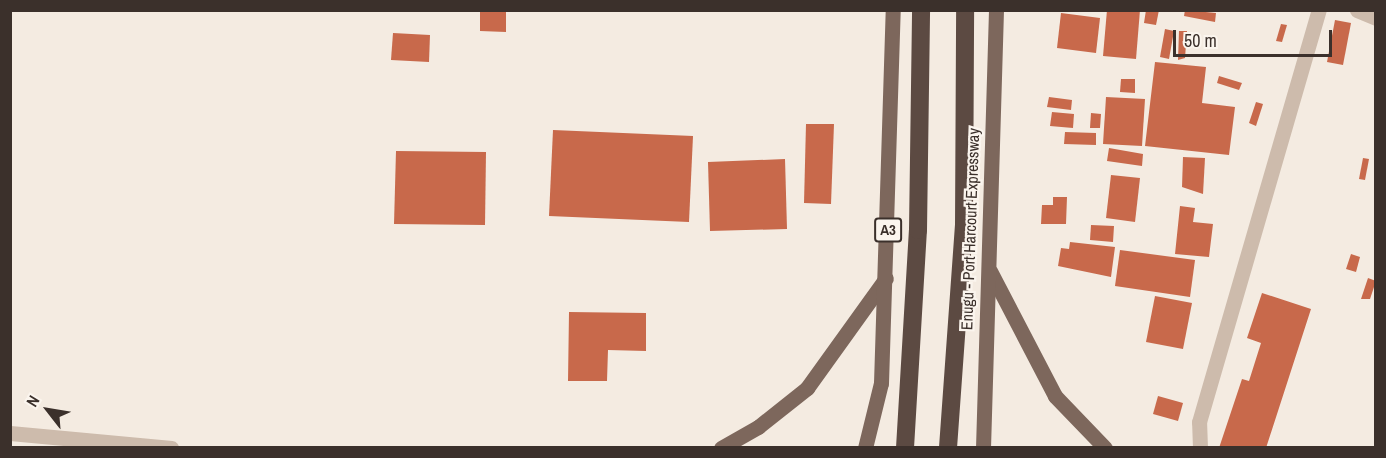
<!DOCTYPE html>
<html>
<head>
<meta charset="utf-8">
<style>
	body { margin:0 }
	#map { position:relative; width:1386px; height:458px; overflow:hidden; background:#f4ebe1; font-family:"Archivo Narrow",sans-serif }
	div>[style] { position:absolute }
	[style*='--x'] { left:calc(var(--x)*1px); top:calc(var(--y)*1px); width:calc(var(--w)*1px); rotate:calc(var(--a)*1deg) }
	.building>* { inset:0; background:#c8694b }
	.minor>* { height:15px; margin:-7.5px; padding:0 7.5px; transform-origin:7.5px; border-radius:7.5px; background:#cdbbac }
	.major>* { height:15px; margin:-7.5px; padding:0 7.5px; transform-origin:7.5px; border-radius:7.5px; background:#7d675c }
	.highway>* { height:18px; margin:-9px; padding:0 9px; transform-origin:9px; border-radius:9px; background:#5c4a42 }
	span { translate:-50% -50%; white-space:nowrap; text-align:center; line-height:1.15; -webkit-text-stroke:4.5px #fbf5ee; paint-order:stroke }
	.shield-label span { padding:2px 4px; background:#fbf5ee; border:2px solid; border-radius:4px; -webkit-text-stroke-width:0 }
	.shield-label { font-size:15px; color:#3b302b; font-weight:700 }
	.street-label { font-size:16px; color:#3b302b }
	.frame { position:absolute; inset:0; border:12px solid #3b302b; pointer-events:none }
	.north { position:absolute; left:18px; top:380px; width:60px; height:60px; -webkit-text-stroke:4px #fbf5ee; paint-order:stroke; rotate:301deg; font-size:16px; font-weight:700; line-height:24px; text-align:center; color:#3b302b }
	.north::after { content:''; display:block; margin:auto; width:21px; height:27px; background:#3b302b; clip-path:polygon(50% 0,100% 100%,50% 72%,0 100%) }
	.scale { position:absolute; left:1173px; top:30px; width:159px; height:27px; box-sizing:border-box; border:3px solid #3b302b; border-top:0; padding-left:8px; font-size:18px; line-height:21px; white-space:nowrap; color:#3b302b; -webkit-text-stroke:4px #fbf5ee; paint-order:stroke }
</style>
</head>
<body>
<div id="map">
	<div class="building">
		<div style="clip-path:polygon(1107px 10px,1140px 10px,1136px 59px,1103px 56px)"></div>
		<div style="clip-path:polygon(1146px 10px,1159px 10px,1156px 25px,1144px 23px)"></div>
		<div style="clip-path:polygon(1185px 10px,1216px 13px,1215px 22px,1184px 16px)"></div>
		<div style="clip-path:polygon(480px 12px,506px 12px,506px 32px,480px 31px)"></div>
		<div style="clip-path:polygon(1061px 13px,1100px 18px,1096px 53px,1057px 48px)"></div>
		<div style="clip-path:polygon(1335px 20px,1351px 23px,1343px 65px,1327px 62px)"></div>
		<div style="clip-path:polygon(1281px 24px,1287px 25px,1282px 42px,1276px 41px)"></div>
		<div style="clip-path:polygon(1165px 29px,1174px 31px,1169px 59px,1160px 57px)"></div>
		<div style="clip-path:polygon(1179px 31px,1187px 31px,1185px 58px,1178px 60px)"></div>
		<div style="clip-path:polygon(393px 33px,430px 35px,429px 62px,391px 60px)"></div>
		<div style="clip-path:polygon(1155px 62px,1206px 67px,1202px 103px,1235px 107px,1229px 155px,1145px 146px)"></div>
		<div style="clip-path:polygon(1219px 76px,1242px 83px,1239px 90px,1217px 83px)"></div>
		<div style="clip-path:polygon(1121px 79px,1135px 79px,1135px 93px,1120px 92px)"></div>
		<div style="clip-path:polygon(1049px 97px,1072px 100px,1071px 110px,1047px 107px)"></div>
		<div style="clip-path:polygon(1106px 97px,1145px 99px,1142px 146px,1103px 144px)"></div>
		<div style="clip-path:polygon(1256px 102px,1263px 104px,1256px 126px,1249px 123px)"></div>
		<div style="clip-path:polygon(1052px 112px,1074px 114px,1073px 128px,1050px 126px)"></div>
		<div style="clip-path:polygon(1091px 113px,1101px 114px,1100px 128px,1090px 128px)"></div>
		<div style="clip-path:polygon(806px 124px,834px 124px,831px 204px,804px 203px)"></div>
		<div style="clip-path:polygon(553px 130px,693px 136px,689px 222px,549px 216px)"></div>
		<div style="clip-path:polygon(1065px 132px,1096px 133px,1096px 145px,1064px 144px)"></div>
		<div style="clip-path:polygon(1109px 148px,1143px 154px,1142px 166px,1107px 161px)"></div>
		<div style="clip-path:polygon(396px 151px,486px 152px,485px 225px,394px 224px)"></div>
		<div style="clip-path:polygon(1183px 157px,1205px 158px,1203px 194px,1182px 187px)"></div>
		<div style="clip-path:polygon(1363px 158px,1369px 159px,1365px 180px,1359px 179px)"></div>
		<div style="clip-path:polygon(785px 159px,787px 229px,710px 231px,708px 162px)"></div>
		<div style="clip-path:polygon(1111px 175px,1140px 178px,1135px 222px,1106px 218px)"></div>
		<div style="clip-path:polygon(1053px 197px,1067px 197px,1066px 224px,1041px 224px,1042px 205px,1053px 205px)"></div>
		<div style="clip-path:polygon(1180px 206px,1195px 208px,1193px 222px,1213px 224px,1209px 257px,1175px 254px)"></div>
		<div style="clip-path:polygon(1091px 225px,1114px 226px,1113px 242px,1090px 240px)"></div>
		<div style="clip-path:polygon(1070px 242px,1115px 247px,1111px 277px,1058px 266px,1061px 248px,1069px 249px)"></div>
		<div style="clip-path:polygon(1120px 250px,1195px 260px,1190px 297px,1115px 286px)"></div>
		<div style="clip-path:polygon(1351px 254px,1360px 257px,1356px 272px,1346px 269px)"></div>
		<div style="clip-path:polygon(1368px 278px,1376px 281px,1370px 299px,1361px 299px)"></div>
		<div style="clip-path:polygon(1262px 293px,1311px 309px,1266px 448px,1219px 448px,1242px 379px,1249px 381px,1261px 343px,1247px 338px)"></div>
		<div style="clip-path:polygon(1155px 296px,1192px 303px,1183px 349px,1146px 342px)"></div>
		<div style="clip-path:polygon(569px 312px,646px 313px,646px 351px,608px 350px,607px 381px,568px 381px)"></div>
		<div style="clip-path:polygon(1158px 396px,1183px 403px,1178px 421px,1153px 414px)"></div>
	</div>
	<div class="minor">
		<div style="--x:1357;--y:10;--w:21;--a:23"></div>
		<div style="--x:10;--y:433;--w:162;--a:5.3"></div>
		<div style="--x:1200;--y:448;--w:26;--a:-92"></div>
		<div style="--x:1199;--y:422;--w:429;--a:-73.8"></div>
	</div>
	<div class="major">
		<div style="--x:990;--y:271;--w:141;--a:62.5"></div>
		<div style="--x:1055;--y:396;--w:72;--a:46.1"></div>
		<div style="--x:721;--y:448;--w:43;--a:-29.6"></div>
		<div style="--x:758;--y:427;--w:63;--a:-38.5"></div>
		<div style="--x:807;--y:388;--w:135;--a:-54.3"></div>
		<div style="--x:865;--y:448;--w:67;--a:-76.2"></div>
		<div style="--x:881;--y:383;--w:373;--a:-88.2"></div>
		<div style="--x:983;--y:448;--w:438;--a:-88.3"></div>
	</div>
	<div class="highway">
		<div style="--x:905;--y:448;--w:218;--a:-86.6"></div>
		<div style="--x:918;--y:230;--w:220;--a:-89.2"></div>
		<div style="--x:948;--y:448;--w:224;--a:-85.9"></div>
		<div style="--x:964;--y:225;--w:215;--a:-89.7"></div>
	</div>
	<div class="shield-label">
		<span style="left:888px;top:230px">A3</span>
	</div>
	<div class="street-label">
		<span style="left:970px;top:229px;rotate:-88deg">Enugu - Port Harcourt Expressway</span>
	</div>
	<div class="frame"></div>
	<div class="north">N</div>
	<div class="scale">50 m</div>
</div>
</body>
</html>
